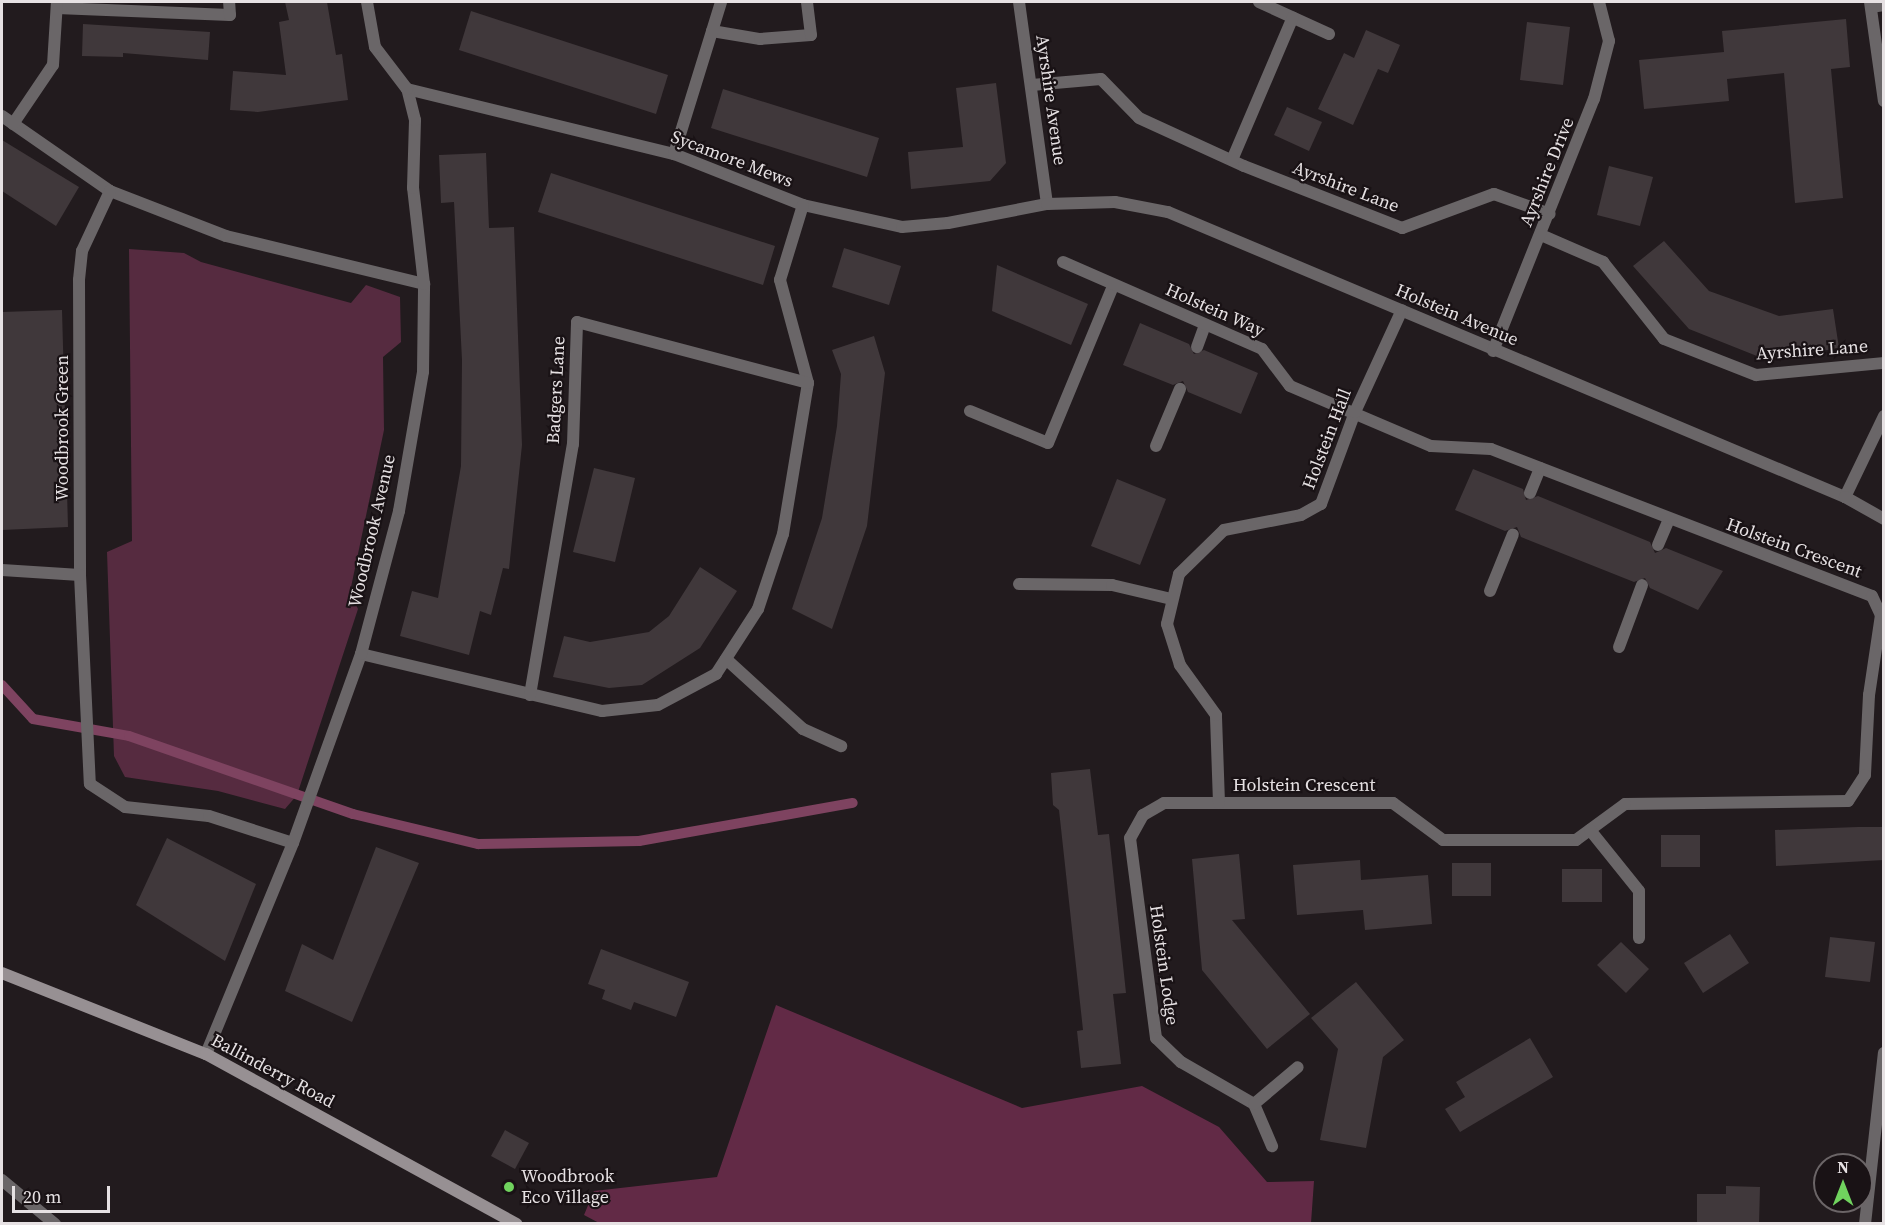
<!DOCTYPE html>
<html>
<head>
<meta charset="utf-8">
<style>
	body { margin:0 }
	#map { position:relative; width:1885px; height:1225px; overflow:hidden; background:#221b1e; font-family:"Source Serif 4",serif }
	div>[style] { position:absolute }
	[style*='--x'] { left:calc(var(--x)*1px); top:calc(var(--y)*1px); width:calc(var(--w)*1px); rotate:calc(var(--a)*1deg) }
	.green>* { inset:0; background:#562b40 }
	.forest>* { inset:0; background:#622a46 }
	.stream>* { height:10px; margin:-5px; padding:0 5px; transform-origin:5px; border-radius:5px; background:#7e4360 }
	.building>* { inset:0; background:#40383b }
	.service>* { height:12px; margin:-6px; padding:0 6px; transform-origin:6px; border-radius:6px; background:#6a6668 }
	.minor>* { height:12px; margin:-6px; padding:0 6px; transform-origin:6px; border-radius:6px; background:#6a6668 }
	.tertiary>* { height:12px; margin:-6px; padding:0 6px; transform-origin:6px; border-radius:6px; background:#6a6668 }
	.secondary>* { height:12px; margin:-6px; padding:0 6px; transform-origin:6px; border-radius:6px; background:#979093 }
	.dots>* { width:16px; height:16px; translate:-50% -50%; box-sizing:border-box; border:3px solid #191215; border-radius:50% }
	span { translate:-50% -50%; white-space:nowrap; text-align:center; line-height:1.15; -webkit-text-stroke:4.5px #191215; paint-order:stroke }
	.street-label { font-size:18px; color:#e6e1e3 }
	.poi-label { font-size:18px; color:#e6e1e3 }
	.left { translate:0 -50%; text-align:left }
	.frame { position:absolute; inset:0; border:3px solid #e6e1e3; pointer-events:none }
	.north { position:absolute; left:1813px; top:1153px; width:60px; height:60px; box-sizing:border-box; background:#191215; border:2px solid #6b6567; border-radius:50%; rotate:0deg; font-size:16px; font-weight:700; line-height:24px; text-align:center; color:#e6e1e3 }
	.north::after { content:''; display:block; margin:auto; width:21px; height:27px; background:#70d35e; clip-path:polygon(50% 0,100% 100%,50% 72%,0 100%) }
	.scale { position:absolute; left:12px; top:1186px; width:98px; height:27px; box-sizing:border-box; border:3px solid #e6e1e3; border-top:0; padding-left:8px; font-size:18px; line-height:21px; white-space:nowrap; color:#e6e1e3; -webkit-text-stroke:4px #191215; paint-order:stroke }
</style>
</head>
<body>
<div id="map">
	<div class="green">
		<div style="clip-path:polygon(129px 249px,184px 253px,201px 262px,351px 303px,366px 285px,400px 297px,401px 342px,383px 357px,384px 430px,350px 592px,358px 609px,297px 795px,285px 809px,218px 791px,125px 777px,114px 756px,107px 552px,132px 541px)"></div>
	</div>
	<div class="forest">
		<div style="clip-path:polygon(776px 1005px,1022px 1108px,1142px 1086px,1219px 1127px,1267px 1182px,1314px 1181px,1311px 1223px,601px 1224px,584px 1215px,594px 1191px,717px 1177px)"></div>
	</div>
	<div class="stream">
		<div style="--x:2;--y:685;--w:46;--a:47.6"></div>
		<div style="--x:33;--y:719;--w:97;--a:10"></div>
		<div style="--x:129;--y:736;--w:237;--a:19.2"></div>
		<div style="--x:353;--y:814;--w:129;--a:13.5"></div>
		<div style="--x:478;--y:844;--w:161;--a:-1.1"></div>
		<div style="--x:639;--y:841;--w:217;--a:-10.1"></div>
	</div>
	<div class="building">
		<div style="clip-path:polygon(285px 2px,327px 2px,336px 55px,342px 54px,348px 100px,258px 112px,230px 110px,233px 71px,286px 75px,279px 22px,289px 20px)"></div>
		<div style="clip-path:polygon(471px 11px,668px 75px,656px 114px,459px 50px)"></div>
		<div style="clip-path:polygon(1846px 19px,1850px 67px,1831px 69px,1843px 198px,1795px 203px,1784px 73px,1727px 79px,1729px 101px,1644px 109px,1639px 60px,1724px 52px,1722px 31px)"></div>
		<div style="clip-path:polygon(1527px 22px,1570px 27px,1563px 85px,1520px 80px)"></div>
		<div style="clip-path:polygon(83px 24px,210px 32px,208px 60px,123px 53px,123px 57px,82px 56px)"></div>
		<div style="clip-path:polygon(1366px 30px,1400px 45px,1388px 73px,1378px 69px,1353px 125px,1318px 109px,1344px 53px,1354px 58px)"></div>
		<div style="clip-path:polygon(996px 83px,1006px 163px,990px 181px,911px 189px,908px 152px,963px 147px,956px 88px)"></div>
		<div style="clip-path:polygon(723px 89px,879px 138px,867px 177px,711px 128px)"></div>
		<div style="clip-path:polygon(1287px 107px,1322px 122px,1309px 151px,1274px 135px)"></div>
		<div style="clip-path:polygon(2px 140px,79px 187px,56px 226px,2px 191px)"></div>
		<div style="clip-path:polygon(486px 153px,489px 228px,514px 227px,522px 445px,509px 569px,503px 568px,491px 615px,480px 611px,469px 655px,400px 636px,412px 591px,438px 598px,461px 466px,462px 360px,454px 202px,441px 203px,439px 155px)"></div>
		<div style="clip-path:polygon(1609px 166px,1653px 177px,1640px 226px,1597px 215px)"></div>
		<div style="clip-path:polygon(551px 173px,775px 246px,763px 285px,538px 212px)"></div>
		<div style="clip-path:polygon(1664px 241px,1709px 291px,1779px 316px,1833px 309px,1839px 348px,1767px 360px,1689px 329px,1633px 266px)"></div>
		<div style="clip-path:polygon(844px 248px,901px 266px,889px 305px,832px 287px)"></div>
		<div style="clip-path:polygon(997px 265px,1088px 304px,1071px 345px,992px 311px)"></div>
		<div style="clip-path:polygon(62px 310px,68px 527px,2px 530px,2px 312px)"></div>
		<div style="clip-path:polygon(1140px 323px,1189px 344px,1194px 354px,1204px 350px,1258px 373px,1241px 414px,1188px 392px,1183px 381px,1173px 385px,1123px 365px)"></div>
		<div style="clip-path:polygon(874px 336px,885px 373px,867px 526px,832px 629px,792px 609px,822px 518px,837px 426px,841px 374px,832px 350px)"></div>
		<div style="clip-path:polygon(594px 468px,635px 478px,615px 562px,573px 552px)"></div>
		<div style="clip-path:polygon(1473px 469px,1523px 489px,1526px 500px,1538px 496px,1650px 542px,1655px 553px,1666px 548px,1723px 571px,1698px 610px,1650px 588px,1645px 578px,1634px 582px,1521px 537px,1517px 527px,1505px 531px,1455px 510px)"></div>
		<div style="clip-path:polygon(1117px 479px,1166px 499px,1140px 565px,1091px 546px)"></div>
		<div style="clip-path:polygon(700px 567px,737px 591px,700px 648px,642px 685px,609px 688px,553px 677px,564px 636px,590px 642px,649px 632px,669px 616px)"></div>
		<div style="clip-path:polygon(1090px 769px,1098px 835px,1109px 834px,1126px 993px,1113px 994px,1121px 1064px,1081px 1068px,1077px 1031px,1083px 1030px,1059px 810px,1053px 805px,1051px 773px)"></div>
		<div style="clip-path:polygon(1858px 827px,1884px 827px,1884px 860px,1776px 866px,1775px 830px)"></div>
		<div style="clip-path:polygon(1661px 835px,1700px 835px,1700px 867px,1661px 867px)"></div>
		<div style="clip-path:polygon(167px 838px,256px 884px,225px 961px,136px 905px)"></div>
		<div style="clip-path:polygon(376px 847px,419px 863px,352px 1022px,285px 991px,302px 944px,333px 960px)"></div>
		<div style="clip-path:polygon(1239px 854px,1245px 919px,1232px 920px,1310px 1014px,1267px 1049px,1202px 970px,1192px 859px)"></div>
		<div style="clip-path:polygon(1360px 860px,1361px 880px,1428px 875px,1432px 924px,1365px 930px,1363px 910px,1297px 915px,1293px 865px)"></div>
		<div style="clip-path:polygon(1452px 863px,1491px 863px,1491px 896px,1452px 896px)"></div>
		<div style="clip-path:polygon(1562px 869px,1602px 869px,1602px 902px,1562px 902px)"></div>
		<div style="clip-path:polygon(1730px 934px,1749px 963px,1703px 993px,1684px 963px)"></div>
		<div style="clip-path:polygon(1830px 937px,1875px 942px,1870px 982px,1825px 977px)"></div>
		<div style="clip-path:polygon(1621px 942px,1649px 969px,1626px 993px,1597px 965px)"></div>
		<div style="clip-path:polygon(601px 949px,689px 982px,676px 1017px,634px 1002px,631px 1010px,602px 999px,605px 990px,588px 984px)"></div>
		<div style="clip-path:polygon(1356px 982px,1404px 1040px,1383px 1057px,1366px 1148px,1320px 1140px,1338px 1049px,1311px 1018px)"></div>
		<div style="clip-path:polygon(1530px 1038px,1553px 1077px,1460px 1132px,1445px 1109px,1465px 1097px,1456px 1082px)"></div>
		<div style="clip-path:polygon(505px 1130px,529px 1143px,515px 1169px,491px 1156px)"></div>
		<div style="clip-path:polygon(1726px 1186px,1760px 1187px,1759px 1224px,1697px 1224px,1697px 1194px,1726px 1194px)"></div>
	</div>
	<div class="service">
		<div style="--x:1871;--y:7;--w:13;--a:-9"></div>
		<div style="--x:57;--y:8;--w:173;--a:2.3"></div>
		<div style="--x:230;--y:15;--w:13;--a:-94"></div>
		<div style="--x:712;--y:31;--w:49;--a:9.5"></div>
		<div style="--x:760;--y:39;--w:51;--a:-4.5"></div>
		<div style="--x:811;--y:35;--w:33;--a:-97"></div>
		<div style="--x:1197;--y:347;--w:23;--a:-70"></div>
		<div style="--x:970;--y:411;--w:84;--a:22.3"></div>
		<div style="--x:1048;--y:443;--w:170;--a:-67.5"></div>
		<div style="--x:1156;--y:446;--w:62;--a:-67.2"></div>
		<div style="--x:1530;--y:493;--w:27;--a:-68"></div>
		<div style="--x:1658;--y:545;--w:26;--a:-67"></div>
		<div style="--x:1490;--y:591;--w:61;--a:-68"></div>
		<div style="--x:1619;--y:647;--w:66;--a:-69.6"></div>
		<div style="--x:726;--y:659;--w:104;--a:42.3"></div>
		<div style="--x:803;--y:729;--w:42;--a:24.1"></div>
		<div style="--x:2;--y:1180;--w:69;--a:39.7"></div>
	</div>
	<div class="minor">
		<div style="--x:1019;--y:2;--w:204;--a:82.1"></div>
		<div style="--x:1259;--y:2;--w:77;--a:24.6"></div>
		<div style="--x:1032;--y:85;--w:69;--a:-5"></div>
		<div style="--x:1101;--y:79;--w:54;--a:45.7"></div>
		<div style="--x:1139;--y:118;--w:115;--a:24.6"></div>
		<div style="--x:1244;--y:166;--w:170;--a:21.4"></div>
		<div style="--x:1402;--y:228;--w:98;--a:-20.3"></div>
		<div style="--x:1494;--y:194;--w:59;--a:19.7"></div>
		<div style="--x:407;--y:89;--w:275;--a:13.7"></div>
		<div style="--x:674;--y:154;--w:139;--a:21.6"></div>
		<div style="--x:803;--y:205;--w:101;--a:12.5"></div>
		<div style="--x:902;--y:227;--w:46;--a:-5"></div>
		<div style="--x:948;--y:223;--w:101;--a:-10.9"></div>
		<div style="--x:1047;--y:204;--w:68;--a:-1.7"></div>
		<div style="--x:1115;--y:202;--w:54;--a:10.7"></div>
		<div style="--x:1168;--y:212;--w:735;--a:22.83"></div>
		<div style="--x:2;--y:116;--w:131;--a:34.8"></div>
		<div style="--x:110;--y:191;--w:124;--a:21.2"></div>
		<div style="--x:226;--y:236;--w:204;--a:13.6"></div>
		<div style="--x:13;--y:124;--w:71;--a:-55.9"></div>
		<div style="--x:53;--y:65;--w:63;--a:-86.4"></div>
		<div style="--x:674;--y:154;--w:159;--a:-72.8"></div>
		<div style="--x:1232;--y:160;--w:155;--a:-66.9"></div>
		<div style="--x:110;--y:191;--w:66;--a:115"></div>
		<div style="--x:82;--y:251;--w:29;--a:96"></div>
		<div style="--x:79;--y:280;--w:295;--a:89.8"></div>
		<div style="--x:80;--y:575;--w:209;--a:87.3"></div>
		<div style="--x:90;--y:784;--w:42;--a:33.3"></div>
		<div style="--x:125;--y:807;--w:84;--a:6.1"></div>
		<div style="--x:209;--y:816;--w:88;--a:17.8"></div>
		<div style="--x:1541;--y:235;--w:68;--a:23.5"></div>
		<div style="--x:1603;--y:262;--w:98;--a:51.6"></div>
		<div style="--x:1664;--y:339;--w:99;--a:21.4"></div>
		<div style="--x:1756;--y:375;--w:129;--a:-5.4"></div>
		<div style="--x:1063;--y:262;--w:217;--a:23.6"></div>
		<div style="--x:1262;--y:349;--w:46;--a:52.9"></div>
		<div style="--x:1290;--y:386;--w:153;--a:23.1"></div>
		<div style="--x:1431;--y:446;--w:60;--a:2.9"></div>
		<div style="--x:1491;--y:449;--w:408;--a:21.1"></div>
		<div style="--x:1872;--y:596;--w:21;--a:65"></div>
		<div style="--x:1881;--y:615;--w:81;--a:98.5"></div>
		<div style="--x:1869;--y:695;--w:80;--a:92.9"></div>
		<div style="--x:1865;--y:775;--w:31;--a:123"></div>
		<div style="--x:1848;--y:801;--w:223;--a:179.2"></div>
		<div style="--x:1625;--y:804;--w:61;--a:143.7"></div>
		<div style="--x:1576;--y:840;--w:133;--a:180"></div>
		<div style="--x:1443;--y:840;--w:62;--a:-143.5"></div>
		<div style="--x:1393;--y:803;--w:229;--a:180"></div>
		<div style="--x:1164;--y:803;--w:24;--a:150"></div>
		<div style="--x:1143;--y:815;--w:26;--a:119"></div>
		<div style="--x:1130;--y:838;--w:202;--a:82.6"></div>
		<div style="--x:1156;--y:1038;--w:35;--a:44"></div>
		<div style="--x:1181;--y:1062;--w:84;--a:29.9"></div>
		<div style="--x:1254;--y:1104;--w:46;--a:66.8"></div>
		<div style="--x:1493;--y:351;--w:271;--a:-68.2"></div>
		<div style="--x:1594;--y:99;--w:60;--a:-75.5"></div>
		<div style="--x:1609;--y:41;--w:40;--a:-104.4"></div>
		<div style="--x:2;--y:570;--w:78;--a:3.7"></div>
		<div style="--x:1019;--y:584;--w:93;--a:0.6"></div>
		<div style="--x:1112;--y:585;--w:61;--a:13.3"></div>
		<div style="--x:361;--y:654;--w:248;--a:13.3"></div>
		<div style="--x:602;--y:711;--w:56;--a:-6.1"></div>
		<div style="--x:658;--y:705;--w:66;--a:-28.1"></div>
		<div style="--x:716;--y:674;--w:77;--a:-57.1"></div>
		<div style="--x:758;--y:609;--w:79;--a:-71.6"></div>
		<div style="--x:783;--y:534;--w:153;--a:-80.6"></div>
		<div style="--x:808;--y:383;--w:107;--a:-105.2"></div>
		<div style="--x:780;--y:280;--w:78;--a:-73"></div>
		<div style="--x:530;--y:695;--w:255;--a:-80.3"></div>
		<div style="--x:573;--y:444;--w:122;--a:-88.1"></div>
		<div style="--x:577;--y:322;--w:239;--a:14.8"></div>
		<div style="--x:1219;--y:803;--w:88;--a:-92"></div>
		<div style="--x:1216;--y:715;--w:62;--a:-125.8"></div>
		<div style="--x:1180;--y:665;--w:43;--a:-107.6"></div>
		<div style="--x:1167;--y:624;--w:51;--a:-76.5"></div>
		<div style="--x:1179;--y:574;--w:63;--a:-44.4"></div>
		<div style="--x:1224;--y:530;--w:78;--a:-11"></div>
		<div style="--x:1301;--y:515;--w:23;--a:-29"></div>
		<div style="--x:1321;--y:504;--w:98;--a:-69.7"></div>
		<div style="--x:1355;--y:412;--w:112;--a:-65.3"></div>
		<div style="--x:1590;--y:830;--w:78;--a:51.2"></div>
		<div style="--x:1639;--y:891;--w:47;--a:90"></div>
		<div style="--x:206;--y:1054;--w:228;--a:-67.6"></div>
		<div style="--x:293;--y:843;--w:201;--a:-70.2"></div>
		<div style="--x:361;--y:654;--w:148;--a:-75.1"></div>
		<div style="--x:399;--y:511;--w:141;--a:-80.2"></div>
		<div style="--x:423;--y:372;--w:88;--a:-89.3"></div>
		<div style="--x:424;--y:284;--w:97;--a:-96.5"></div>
		<div style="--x:413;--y:188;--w:68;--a:-88.3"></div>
		<div style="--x:415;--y:120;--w:32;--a:-104"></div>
		<div style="--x:407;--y:89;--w:53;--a:-127.3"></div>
		<div style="--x:375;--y:47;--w:46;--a:-100.1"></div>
		<div style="--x:1254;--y:1104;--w:57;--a:-40.1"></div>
		<div style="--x:1865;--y:1224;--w:172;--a:-83.7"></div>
	</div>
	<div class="tertiary">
		<div style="--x:1870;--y:2;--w:100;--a:82"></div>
		<div style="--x:1884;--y:416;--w:90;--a:115.7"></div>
		<div style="--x:1845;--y:497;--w:45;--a:29.4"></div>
	</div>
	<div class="secondary">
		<div style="--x:2;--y:973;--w:219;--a:21.7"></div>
		<div style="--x:206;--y:1054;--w:354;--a:28.7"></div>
	</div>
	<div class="dots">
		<div style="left:509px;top:1187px;background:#70d35e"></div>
	</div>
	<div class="street-label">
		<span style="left:1051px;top:100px;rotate:82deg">Ayrshire Avenue</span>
		<span style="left:732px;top:159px;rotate:21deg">Sycamore Mews</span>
		<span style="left:1547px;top:172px;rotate:-68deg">Ayrshire Drive</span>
		<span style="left:1346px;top:187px;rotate:21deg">Ayrshire Lane</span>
		<span style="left:1215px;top:310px;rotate:24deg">Holstein Way</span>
		<span style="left:1457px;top:315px;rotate:23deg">Holstein Avenue</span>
		<span style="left:1812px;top:350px;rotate:-4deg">Ayrshire Lane</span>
		<span style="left:556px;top:390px;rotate:-87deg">Badgers Lane</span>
		<span style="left:62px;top:428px;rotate:-90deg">Woodbrook Green</span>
		<span style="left:1327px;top:439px;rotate:-69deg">Holstein Hall</span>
		<span style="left:372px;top:531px;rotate:-77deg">Woodbrook Avenue</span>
		<span style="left:1794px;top:548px;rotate:20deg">Holstein Crescent</span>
		<span style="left:1304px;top:785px">Holstein Crescent</span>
		<span style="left:1164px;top:965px;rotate:82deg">Holstein Lodge</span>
		<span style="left:273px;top:1071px;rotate:28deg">Ballinderry Road</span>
	</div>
	<div class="poi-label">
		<span class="left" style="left:521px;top:1187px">Woodbrook<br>Eco Village</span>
	</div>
	<div class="frame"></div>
	<div class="north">N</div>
	<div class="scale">20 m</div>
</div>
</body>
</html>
